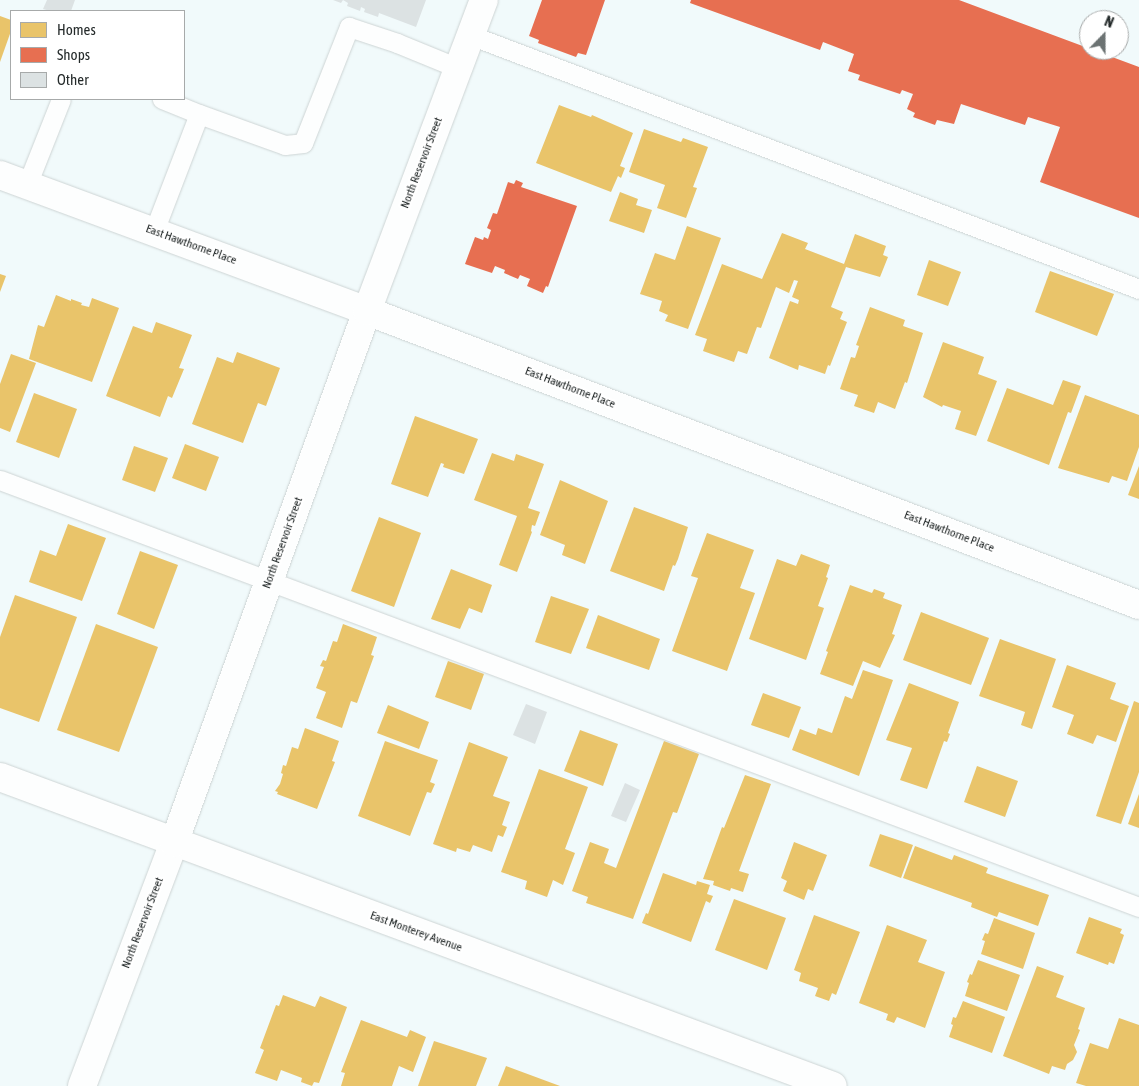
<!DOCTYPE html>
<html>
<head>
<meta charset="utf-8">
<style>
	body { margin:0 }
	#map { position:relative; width:1139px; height:1086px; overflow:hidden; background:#f1fafb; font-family:"Asap Condensed",sans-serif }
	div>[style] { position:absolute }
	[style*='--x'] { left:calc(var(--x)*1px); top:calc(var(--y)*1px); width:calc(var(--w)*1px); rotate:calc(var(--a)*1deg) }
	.homes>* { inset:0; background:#e9c46a }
	.shops>* { inset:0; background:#e76f51 }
	.building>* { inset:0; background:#dce2e3 }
	.roads { filter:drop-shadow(0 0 1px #cdd4d4) drop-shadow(0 0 1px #cdd4d4) }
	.service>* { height:19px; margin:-9.5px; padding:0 9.5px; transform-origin:9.5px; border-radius:9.5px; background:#fdfefe }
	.minor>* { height:28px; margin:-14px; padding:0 14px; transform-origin:14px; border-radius:14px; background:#fdfefe }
	.tertiary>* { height:28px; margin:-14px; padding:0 14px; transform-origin:14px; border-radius:14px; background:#fdfefe }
	.primary>* { height:28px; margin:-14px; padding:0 14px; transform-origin:14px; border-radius:14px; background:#fdfefe }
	span { translate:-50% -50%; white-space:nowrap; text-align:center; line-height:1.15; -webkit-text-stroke:5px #fff; paint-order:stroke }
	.street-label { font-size:12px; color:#242a2a }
	.legend { position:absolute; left:10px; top:10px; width:175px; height:90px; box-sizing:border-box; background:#fff; border:1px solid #a7aaaa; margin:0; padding:6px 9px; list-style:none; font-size:15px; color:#242a2a }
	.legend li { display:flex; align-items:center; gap:10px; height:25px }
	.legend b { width:25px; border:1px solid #a7aaaa }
	.north { position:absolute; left:1079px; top:10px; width:50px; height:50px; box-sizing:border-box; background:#fff; border:1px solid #a7aaaa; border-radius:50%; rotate:22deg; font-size:14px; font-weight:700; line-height:20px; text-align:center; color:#242a2a }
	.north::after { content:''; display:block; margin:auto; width:18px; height:22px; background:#6c7373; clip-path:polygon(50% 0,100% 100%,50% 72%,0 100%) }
</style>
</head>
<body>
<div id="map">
	<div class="homes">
		<div style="clip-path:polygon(0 16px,11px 20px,11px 31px,0 62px)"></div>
		<div style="clip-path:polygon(559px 105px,591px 117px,592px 115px,633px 133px,620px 166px,625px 168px,621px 178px,618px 176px,611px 192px,536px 163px)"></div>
		<div style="clip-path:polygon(644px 129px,681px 142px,683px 138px,708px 147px,693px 187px,697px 188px,686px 218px,657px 208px,665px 185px,629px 172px)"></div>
		<div style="clip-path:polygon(620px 192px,638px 199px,636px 205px,652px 210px,644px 233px,609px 221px)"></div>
		<div style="clip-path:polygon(687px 226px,721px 238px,688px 329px,665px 321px,668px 315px,659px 311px,662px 301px,640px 294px,655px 253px,675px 260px)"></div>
		<div style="clip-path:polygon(782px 233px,808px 243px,805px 249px,844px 264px,855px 234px,886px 246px,883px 255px,888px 257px,880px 277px,846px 267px,831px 307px,843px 312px,840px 319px,847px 322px,830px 366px,828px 365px,825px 374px,799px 365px,798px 370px,769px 358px,790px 301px,798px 304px,799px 300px,792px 297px,798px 281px,794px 280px,789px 293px,776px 287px,761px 328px,757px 327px,747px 354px,738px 351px,734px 362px,703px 351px,707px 339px,695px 335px,722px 264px,762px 279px)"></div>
		<div style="clip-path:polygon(929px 260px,961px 272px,948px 306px,917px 295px)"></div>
		<div style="clip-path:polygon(1050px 271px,1114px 294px,1097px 336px,1035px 312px)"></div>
		<div style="clip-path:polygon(0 274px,6px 276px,0 292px)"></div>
		<div style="clip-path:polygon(56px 295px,71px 301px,71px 299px,82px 303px,81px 305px,89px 307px,92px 298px,119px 308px,92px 382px,29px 359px,38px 325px,44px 327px)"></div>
		<div style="clip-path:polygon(870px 307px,905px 320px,903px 326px,923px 333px,907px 383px,905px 382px,895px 409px,878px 402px,874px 413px,854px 406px,858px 395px,840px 389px,851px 357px,855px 358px,859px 346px,856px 345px)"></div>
		<div style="clip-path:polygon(156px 322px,192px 335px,179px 368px,184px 369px,172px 398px,168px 396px,160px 417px,106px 396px,133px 326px,152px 333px)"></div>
		<div style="clip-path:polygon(943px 342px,984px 357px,978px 374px,997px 381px,976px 436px,955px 429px,961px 411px,943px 405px,942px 407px,923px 397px)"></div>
		<div style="clip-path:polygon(237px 352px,280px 368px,266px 406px,258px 403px,243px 443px,192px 424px,217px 357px,233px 363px)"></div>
		<div style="clip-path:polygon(11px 354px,36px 363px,10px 432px,0 428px,0 384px)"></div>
		<div style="clip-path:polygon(1063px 380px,1081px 386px,1071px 413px,1068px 412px,1049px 465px,987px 441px,1007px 388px,1053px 405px)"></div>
		<div style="clip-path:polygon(34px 393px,77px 409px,59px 458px,16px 442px)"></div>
		<div style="clip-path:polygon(1085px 395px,1139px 415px,1139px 447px,1127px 481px,1112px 476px,1109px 483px,1058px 468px)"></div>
		<div style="clip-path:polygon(415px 416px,478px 439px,464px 474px,443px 467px,444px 464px,441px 463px,428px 497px,391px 484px)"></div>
		<div style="clip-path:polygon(185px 444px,219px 457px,206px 491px,172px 478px)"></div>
		<div style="clip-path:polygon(134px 446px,168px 458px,155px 492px,122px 480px)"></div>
		<div style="clip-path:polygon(492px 453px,514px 461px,516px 454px,544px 464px,528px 508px,540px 512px,535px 526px,532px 525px,531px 531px,532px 532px,517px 572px,499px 565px,517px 516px,474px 500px)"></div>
		<div style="clip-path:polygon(1139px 466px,1139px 499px,1128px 495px)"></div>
		<div style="clip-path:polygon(560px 480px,608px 501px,585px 564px,562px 555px,565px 545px,540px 535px)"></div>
		<div style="clip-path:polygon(634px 507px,688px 527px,678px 559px,675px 566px,673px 565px,664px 591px,610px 571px)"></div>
		<div style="clip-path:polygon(379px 517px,421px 533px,394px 607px,351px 591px)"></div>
		<div style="clip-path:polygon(68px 524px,106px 538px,82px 601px,29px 582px,40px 550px,56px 556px)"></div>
		<div style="clip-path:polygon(707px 533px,754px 550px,740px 588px,755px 593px,727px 671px,672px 651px,698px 578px,691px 576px)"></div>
		<div style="clip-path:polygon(140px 551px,178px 565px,154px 629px,117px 614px)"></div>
		<div style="clip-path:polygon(801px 554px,830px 565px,826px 577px,828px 578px,818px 606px,824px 608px,806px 660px,749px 639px,777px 559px,796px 566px)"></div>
		<div style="clip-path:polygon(451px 569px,492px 585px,482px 613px,469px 608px,460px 629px,431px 619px)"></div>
		<div style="clip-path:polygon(850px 585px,872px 593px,874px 589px,885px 593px,883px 598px,902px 605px,892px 634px,895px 635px,880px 668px,863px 661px,853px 686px,820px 674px,828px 652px,826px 651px)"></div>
		<div style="clip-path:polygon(15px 595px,77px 617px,39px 722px,0 708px,0 637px)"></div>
		<div style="clip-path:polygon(551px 596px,589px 609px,571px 654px,535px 642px)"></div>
		<div style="clip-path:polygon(921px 612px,989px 638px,971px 685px,903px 660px)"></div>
		<div style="clip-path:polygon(598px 615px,660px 639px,649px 670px,586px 648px)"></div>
		<div style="clip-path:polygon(96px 624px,158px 647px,119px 752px,57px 730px)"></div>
		<div style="clip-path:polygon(343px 624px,377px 637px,371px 655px,374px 656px,357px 703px,351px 701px,342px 728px,316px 718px,326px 692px,316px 688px,324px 667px,320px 666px,323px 660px,326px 661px,333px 641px,337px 642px)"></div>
		<div style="clip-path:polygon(1000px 639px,1056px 659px,1032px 729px,1021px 725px,1025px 712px,979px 696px)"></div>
		<div style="clip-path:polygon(448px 661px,484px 674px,471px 710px,435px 697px)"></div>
		<div style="clip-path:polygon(1067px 665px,1116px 683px,1110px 699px,1129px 706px,1116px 742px,1097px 735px,1093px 744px,1067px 734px,1074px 715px,1052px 707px)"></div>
		<div style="clip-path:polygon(863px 670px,893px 680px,859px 776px,792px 750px,800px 729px,816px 735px,818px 728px,832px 733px,845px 696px,852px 699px)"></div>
		<div style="clip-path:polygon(909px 683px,959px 702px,948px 733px,950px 734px,947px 742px,944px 741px,927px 789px,900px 780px,912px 748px,886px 740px)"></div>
		<div style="clip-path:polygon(763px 693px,801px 707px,789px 738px,751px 725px)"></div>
		<div style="clip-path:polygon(1134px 701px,1139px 703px,1139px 772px,1121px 824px,1096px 816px)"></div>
		<div style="clip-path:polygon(388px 705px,429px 722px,419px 749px,377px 733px)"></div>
		<div style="clip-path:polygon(305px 728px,339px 741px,332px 761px,335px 762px,317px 809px,277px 794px,278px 792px,275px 791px,280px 784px,283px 774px,281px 773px,283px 765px,286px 766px,292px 747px,298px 749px)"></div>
		<div style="clip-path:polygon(580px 730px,618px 744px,603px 786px,564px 771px)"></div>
		<div style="clip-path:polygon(385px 741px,438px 760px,430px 782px,435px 784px,431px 793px,427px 792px,410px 836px,358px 816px)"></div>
		<div style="clip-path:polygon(664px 741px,699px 754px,677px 813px,673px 812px,633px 919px,586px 903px,588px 897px,572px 891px,590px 842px,609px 849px,604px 863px,616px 868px)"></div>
		<div style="clip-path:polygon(469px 742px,508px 757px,493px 796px,510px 802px,502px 825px,507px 827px,503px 837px,498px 835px,492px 852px,473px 845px,470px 852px,457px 848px,456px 852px,433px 844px)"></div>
		<div style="clip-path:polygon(977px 766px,1018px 781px,1005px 817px,964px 802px)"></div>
		<div style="clip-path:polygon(539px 769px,588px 787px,565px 849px,575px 853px,563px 885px,553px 880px,547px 897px,525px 889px,527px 881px,501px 872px)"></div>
		<div style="clip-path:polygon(745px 775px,771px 784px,739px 871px,749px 874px,743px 892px,731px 888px,730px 891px,713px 885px,714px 881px,703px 879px,722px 827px,724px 828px)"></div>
		<div style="clip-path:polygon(1139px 794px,1139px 828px,1128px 824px)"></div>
		<div style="clip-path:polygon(880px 834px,913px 845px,901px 878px,869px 866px)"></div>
		<div style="clip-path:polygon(794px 842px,827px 855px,813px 891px,808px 889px,804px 900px,783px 891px,787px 881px,781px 878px)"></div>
		<div style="clip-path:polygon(915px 846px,952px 860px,954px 855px,988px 868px,986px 873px,1049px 895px,1038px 926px,999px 912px,997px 917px,971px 907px,972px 903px,903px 878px)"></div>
		<div style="clip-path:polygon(663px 873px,696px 885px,697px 881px,710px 885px,707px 894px,713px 896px,710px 903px,706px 901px,691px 942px,642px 923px,646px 913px,648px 914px)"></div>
		<div style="clip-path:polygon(734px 899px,786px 918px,767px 970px,715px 950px)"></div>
		<div style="clip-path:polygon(814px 915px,860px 932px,836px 995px,832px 993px,829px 1001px,815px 996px,818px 988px,799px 981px,801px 973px,794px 970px)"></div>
		<div style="clip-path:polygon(1089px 917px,1122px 929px,1120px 933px,1124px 935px,1114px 964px,1109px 962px,1108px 965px,1076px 953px)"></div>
		<div style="clip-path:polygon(994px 918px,1035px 933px,1023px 969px,981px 954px,985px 941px,982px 940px,985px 933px,988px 934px)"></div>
		<div style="clip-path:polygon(887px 925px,927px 940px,918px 962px,945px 972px,925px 1028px,897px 1017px,894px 1023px,886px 1020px,888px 1014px,859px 1003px)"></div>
		<div style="clip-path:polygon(978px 960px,1020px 975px,1007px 1011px,965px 996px,969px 983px,967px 982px,970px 974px,972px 975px)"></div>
		<div style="clip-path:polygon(1037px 966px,1064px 976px,1056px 997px,1085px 1008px,1078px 1029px,1080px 1030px,1074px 1045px,1077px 1052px,1073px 1060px,1067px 1064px,1065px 1070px,1052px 1066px,1049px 1074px,1003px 1056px)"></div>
		<div style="clip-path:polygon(283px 995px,315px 1007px,320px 996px,347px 1007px,319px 1083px,314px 1082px,312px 1086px,301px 1082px,302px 1078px,281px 1070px,277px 1081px,255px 1073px,264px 1050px,260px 1048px,276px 1005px,279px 1006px)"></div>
		<div style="clip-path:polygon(963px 1001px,1005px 1017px,992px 1053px,949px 1037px,953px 1025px,951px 1024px,953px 1017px,956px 1018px)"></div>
		<div style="clip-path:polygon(1119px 1018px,1139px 1025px,1139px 1086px,1086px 1086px,1076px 1083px,1090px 1043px,1108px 1049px)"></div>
		<div style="clip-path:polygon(361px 1020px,407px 1037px,410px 1030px,426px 1037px,413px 1072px,399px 1066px,392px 1086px,341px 1086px,345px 1073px,341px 1072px)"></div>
		<div style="clip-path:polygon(434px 1041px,487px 1058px,476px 1086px,418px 1086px)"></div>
		<div style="clip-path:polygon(506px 1066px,560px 1086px,498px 1086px)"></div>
	</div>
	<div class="shops">
		<div style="clip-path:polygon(542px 0,605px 0,586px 55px,578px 53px,576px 57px,538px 43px,539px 40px,529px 36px)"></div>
		<div style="clip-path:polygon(691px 0,959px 0,1139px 67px,1139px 218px,1040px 182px,1060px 127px,1028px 117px,1025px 125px,961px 104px,954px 124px,937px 120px,935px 125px,913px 117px,915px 113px,907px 109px,913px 94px,902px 90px,900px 94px,858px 80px,860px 75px,848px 71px,854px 54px,823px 42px,820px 50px,690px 3px)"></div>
		<div style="clip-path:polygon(516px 180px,523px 183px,521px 187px,577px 206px,548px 287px,546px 286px,543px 293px,527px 286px,530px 279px,520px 275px,518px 279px,504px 273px,505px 270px,495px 266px,492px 273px,465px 264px,475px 237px,483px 240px,484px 237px,488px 239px,491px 230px,487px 228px,493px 213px,497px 214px,508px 182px,514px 184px)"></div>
	</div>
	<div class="building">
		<div style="clip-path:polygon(47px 0,75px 0,71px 11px,50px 11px,43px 9px)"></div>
		<div style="clip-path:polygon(333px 0,426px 0,416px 27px,379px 13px,378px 17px,364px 12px,365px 9px,361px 7px,360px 11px,347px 6px,348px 3px,343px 0,341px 3px)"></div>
		<div style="clip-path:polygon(526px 704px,547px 712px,535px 744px,513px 735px)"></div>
		<div style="clip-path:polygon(625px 783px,640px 790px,626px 822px,611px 816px)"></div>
	</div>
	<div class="roads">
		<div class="service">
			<div style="--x:470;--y:35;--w:716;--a:20.79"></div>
			<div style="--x:199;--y:114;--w:91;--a:19.8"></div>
			<div style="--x:285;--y:145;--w:18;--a:-6"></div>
			<div style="--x:303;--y:143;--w:125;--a:-68.4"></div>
			<div style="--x:349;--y:27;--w:51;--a:18.4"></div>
			<div style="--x:397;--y:43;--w:66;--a:22.3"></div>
			<div style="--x:27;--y:185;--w:92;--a:-68.4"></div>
			<div style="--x:154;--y:231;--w:125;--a:-69"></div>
			<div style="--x:199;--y:114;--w:40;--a:-158"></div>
			<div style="--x:0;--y:480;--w:1216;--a:20.55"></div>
		</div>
		<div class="minor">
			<div style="--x:0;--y:175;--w:391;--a:20.3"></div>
			<div style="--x:367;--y:311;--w:826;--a:20.85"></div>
		</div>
		<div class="tertiary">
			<div style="--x:0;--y:777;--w:888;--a:20.35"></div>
		</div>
		<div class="primary">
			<div style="--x:82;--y:1086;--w:260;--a:-69.3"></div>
			<div style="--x:174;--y:843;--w:566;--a:-70.06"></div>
			<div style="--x:367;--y:311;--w:332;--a:-69.4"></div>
		</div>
	</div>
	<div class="street-label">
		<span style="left:422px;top:163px;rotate:-69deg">North Reservoir Street</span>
		<span style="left:191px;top:245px;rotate:20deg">East Hawthorne Place</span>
		<span style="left:570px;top:388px;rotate:21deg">East Hawthorne Place</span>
		<span style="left:949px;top:532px;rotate:21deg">East Hawthorne Place</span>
		<span style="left:283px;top:543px;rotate:-70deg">North Reservoir Street</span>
		<span style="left:143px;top:923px;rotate:-69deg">North Reservoir Street</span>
		<span style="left:416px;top:932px;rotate:20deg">East Monterey Avenue</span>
	</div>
	<ul class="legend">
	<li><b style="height:14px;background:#e9c46a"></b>Homes</li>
	<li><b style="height:14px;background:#e76f51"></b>Shops</li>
	<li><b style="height:14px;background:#dce2e3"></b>Other</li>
	</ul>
	<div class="north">N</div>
</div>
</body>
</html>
